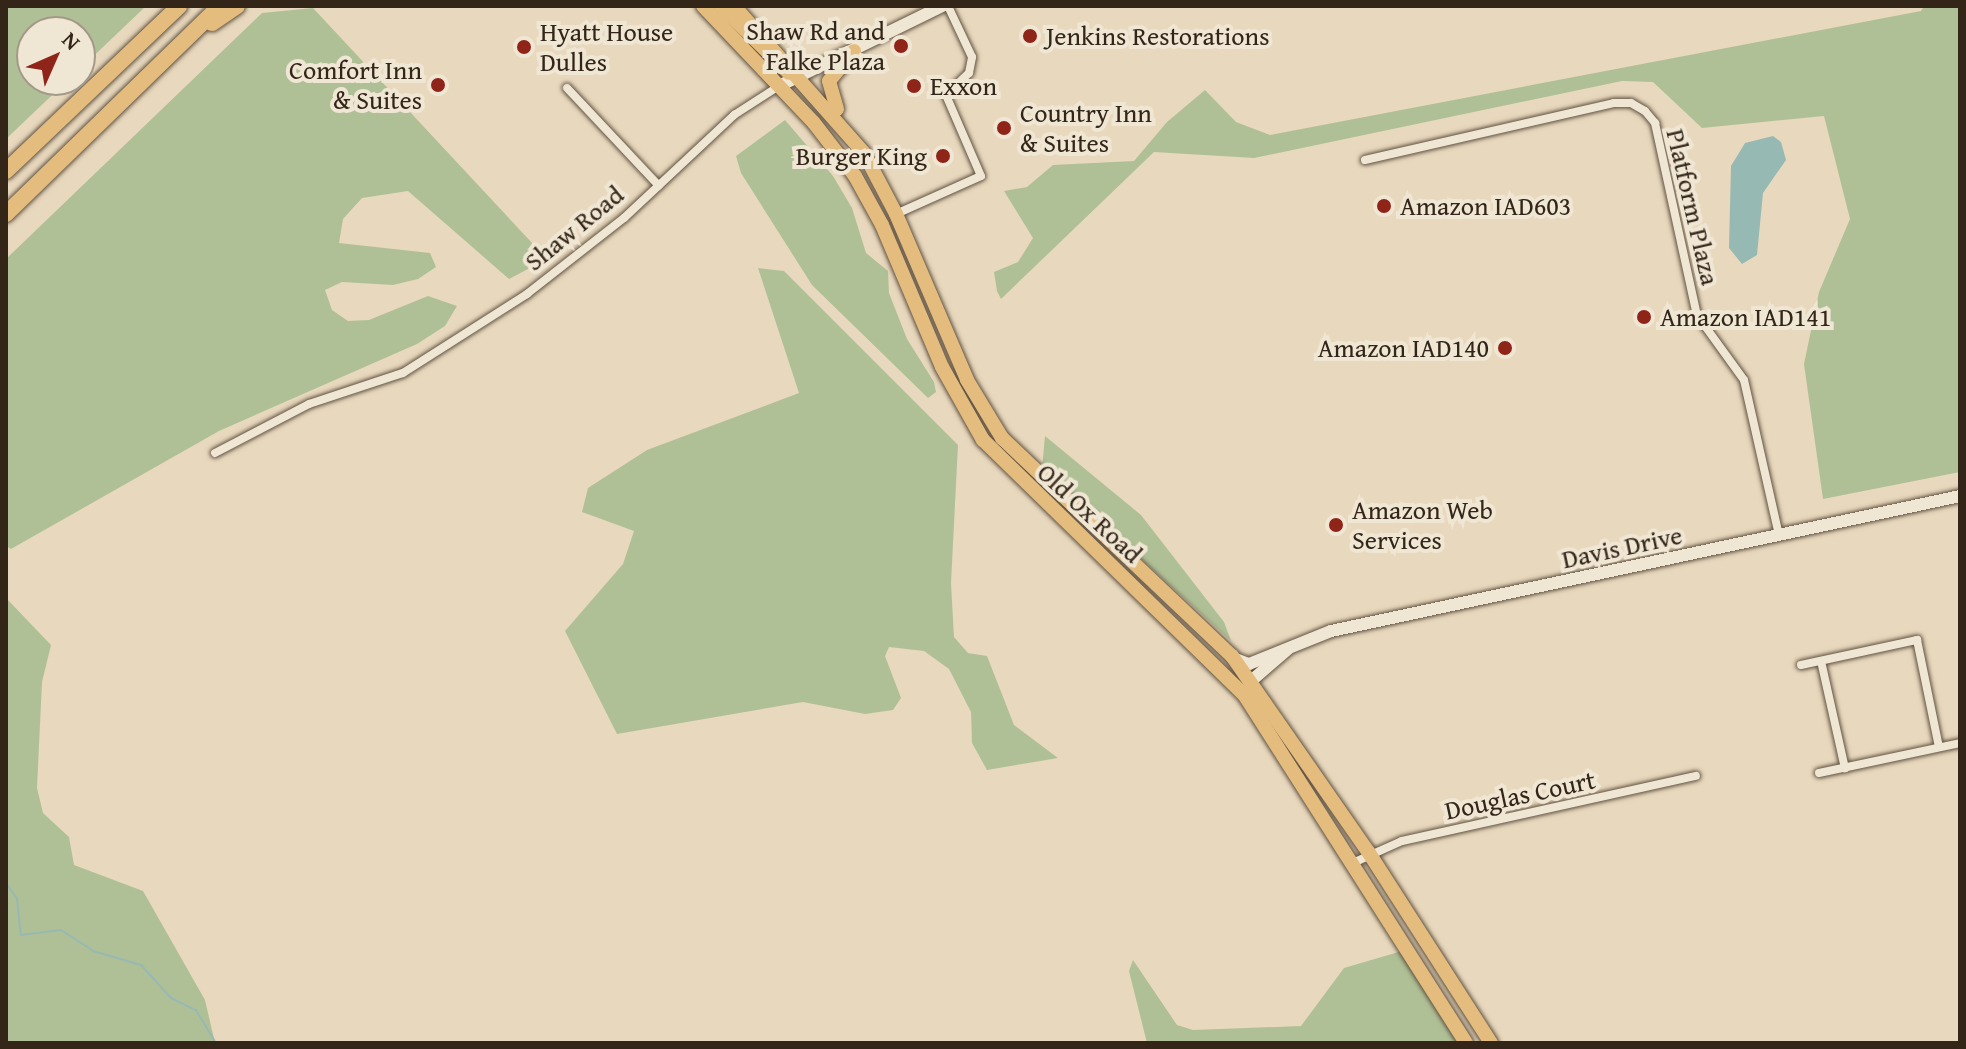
<!DOCTYPE html>
<html>
<head>
<meta charset="utf-8">
<style>
	body { margin:0 }
	#map { position:relative; width:1966px; height:1049px; overflow:hidden; background:#e8d8bd; font-family:"Gentium Book Plus",serif }
	div>[style] { position:absolute }
	[style*='--x'] { left:calc(var(--x)*1px); top:calc(var(--y)*1px); width:calc(var(--w)*1px); rotate:calc(var(--a)*1deg) }
	.green>* { inset:0; background:#b0c096 }
	.water>* { inset:0; background:#97b9b3 }
	.stream>* { height:2px; margin:-1px; padding:0 1px; transform-origin:1px; border-radius:1px; background:#97b9b3 }
	.roads { filter:drop-shadow(0 0 2px #605242) drop-shadow(0 0 2px #605242) }
	.street>* { height:8px; margin:-4px; padding:0 4px; transform-origin:4px; border-radius:4px; background:#f0e6d4 }
	.secondary>* { height:12px; margin:-6px; padding:0 6px; transform-origin:6px; border-radius:6px; background:#f0e6d4 }
	.primary>* { height:14px; margin:-7px; padding:0 7px; transform-origin:7px; border-radius:7px; background:#e4bc7e }
	.highway>* { height:16px; margin:-8px; padding:0 8px; transform-origin:8px; border-radius:8px; background:#e4bc7e }
	.dots>* { width:22px; height:22px; translate:-50% -50%; box-sizing:border-box; border:4px solid #f0e6d4; border-radius:50% }
	span { translate:-50% -50%; white-space:nowrap; text-align:center; line-height:1.15; -webkit-text-stroke:8px #f0e6d4; paint-order:stroke }
	.poi-label { font-size:26px; color:#332619 }
	.right { translate:-100% -50%; text-align:right }
	.left { translate:0 -50%; text-align:left }
	.street-label { font-size:26px; color:#332619 }
	.frame { position:absolute; inset:0; border:8px solid #332619; pointer-events:none }
	.north { position:absolute; left:16px; top:16px; width:80px; height:80px; box-sizing:border-box; background:#f0e6d4; border:2px solid #a49989; border-radius:50%; rotate:45deg; font-size:22px; font-weight:700; line-height:32px; text-align:center; color:#332619 }
	.north::after { content:''; display:block; margin:auto; width:28px; height:36px; background:#8f2418; clip-path:polygon(50% 0,100% 100%,50% 72%,0 100%) }
</style>
</head>
<body>
<div id="map">
	<div class="green">
		<div style="clip-path:polygon(8px 6px,146px 6px,80px 69px,80px 32px,32px 32px,32px 80px,68px 80px,6px 139px)"></div>
		<div style="clip-path:polygon(1924px 6px,1960px 6px,1960px 472px,1823px 499px,1804px 364px,1819px 292px,1850px 219px,1824px 116px,1702px 128px,1653px 82px,1622px 81px,1254px 158px,1154px 152px,1001px 299px,997px 291px,994px 272px,1018px 262px,1033px 238px,1004px 191px,1027px 187px,1053px 165px,1134px 161px,1167px 122px,1205px 90px,1236px 122px,1270px 135px,1921px 11px)"></div>
		<div style="clip-path:polygon(313px 8px,547px 259px,509px 279px,408px 191px,362px 198px,343px 219px,339px 243px,430px 253px,436px 267px,418px 279px,393px 285px,342px 282px,325px 290px,332px 310px,348px 321px,369px 320px,428px 296px,457px 306px,445px 326px,417px 344px,219px 431px,11px 549px,6px 546px,6px 259px,262px 13px)"></div>
		<div style="clip-path:polygon(785px 120px,833px 176px,852px 208px,866px 253px,888px 271px,889px 293px,907px 339px,934px 382px,936px 392px,928px 398px,812px 285px,741px 173px,736px 156px)"></div>
		<div style="clip-path:polygon(758px 268px,784px 271px,958px 445px,951px 583px,954px 637px,968px 653px,987px 656px,1014px 725px,1058px 758px,987px 770px,972px 743px,971px 712px,949px 669px,924px 651px,889px 647px,885px 656px,901px 698px,893px 710px,865px 714px,803px 702px,617px 734px,565px 631px,623px 564px,634px 531px,582px 512px,588px 488px,647px 450px,799px 393px)"></div>
		<div style="clip-path:polygon(1045px 436px,1141px 515px,1224px 622px,1231px 641px,1042px 468px)"></div>
		<div style="clip-path:polygon(6px 598px,51px 645px,42px 682px,37px 788px,43px 813px,69px 837px,74px 865px,143px 891px,205px 1000px,215px 1043px,6px 1043px)"></div>
		<div style="clip-path:polygon(1402px 951px,1460px 1043px,1147px 1043px,1129px 971px,1133px 960px,1177px 1025px,1193px 1030px,1301px 1026px,1344px 968px)"></div>
	</div>
	<div class="water">
		<div style="clip-path:polygon(1773px 136px,1781px 142px,1786px 160px,1763px 193px,1757px 255px,1742px 264px,1729px 248px,1731px 166px,1745px 143px)"></div>
	</div>
	<div class="stream">
		<div style="--x:6;--y:883;--w:19;--a:55"></div>
		<div style="--x:17;--y:899;--w:36;--a:84"></div>
		<div style="--x:21;--y:935;--w:40;--a:-7.1"></div>
		<div style="--x:61;--y:930;--w:38;--a:33"></div>
		<div style="--x:93;--y:951;--w:50;--a:16.3"></div>
		<div style="--x:141;--y:965;--w:45;--a:47.7"></div>
		<div style="--x:171;--y:998;--w:28;--a:26"></div>
		<div style="--x:196;--y:1010;--w:39;--a:59"></div>
	</div>
	<div class="roads">
		<div class="street">
			<div style="--x:567;--y:88;--w:134;--a:46.8"></div>
			<div style="--x:1365;--y:160;--w:255;--a:-12.9"></div>
			<div style="--x:1614;--y:103;--w:17;--a:0"></div>
			<div style="--x:1631;--y:103;--w:16;--a:30"></div>
			<div style="--x:1645;--y:111;--w:16;--a:50"></div>
			<div style="--x:1655;--y:123;--w:197;--a:77.7"></div>
			<div style="--x:1697;--y:315;--w:80;--a:54.1"></div>
			<div style="--x:1744;--y:380;--w:159;--a:77.3"></div>
			<div style="--x:896;--y:214;--w:93;--a:-24.1"></div>
			<div style="--x:981;--y:176;--w:88;--a:-113.4"></div>
			<div style="--x:946;--y:95;--w:32;--a:-44"></div>
			<div style="--x:969;--y:73;--w:16;--a:-79"></div>
			<div style="--x:972;--y:57;--w:56;--a:-115.2"></div>
			<div style="--x:215;--y:453;--w:106;--a:-27.5"></div>
			<div style="--x:309;--y:404;--w:99;--a:-18.3"></div>
			<div style="--x:403;--y:373;--w:147;--a:-32.5"></div>
			<div style="--x:527;--y:294;--w:123;--a:-38.1"></div>
			<div style="--x:624;--y:218;--w:151;--a:-43.1"></div>
			<div style="--x:734;--y:115;--w:54;--a:-32.8"></div>
			<div style="--x:1821;--y:661;--w:110;--a:77.4"></div>
			<div style="--x:1801;--y:665;--w:119;--a:-12.2"></div>
			<div style="--x:1917;--y:640;--w:109;--a:78.4"></div>
			<div style="--x:1819;--y:773;--w:144;--a:-12"></div>
			<div style="--x:1355;--y:862;--w:51;--a:-24.1"></div>
			<div style="--x:1402;--y:841;--w:301;--a:-12.5"></div>
		</div>
		<div class="secondary">
			<div style="--x:779;--y:86;--w:182;--a:-26.1"></div>
			<div style="--x:1233;--y:658;--w:17;--a:21"></div>
			<div style="--x:1249;--y:664;--w:88;--a:-21.9"></div>
			<div style="--x:1331;--y:631;--w:643;--a:-12.11"></div>
			<div style="--x:1251;--y:681;--w:49;--a:-40.9"></div>
		</div>
		<div class="primary">
			<div style="--x:703;--y:6;--w:161;--a:46.5"></div>
			<div style="--x:814;--y:123;--w:67;--a:52.3"></div>
			<div style="--x:855;--y:176;--w:56;--a:61.1"></div>
			<div style="--x:882;--y:225;--w:154;--a:67.1"></div>
			<div style="--x:942;--y:367;--w:84;--a:60.7"></div>
			<div style="--x:983;--y:440;--w:366;--a:44.3"></div>
			<div style="--x:1245;--y:696;--w:411;--a:57.5"></div>
			<div style="--x:721;--y:6;--w:95;--a:44.6"></div>
			<div style="--x:734;--y:6;--w:196;--a:48.5"></div>
			<div style="--x:864;--y:153;--w:69;--a:62.3"></div>
			<div style="--x:896;--y:214;--w:181;--a:66.8"></div>
			<div style="--x:967;--y:380;--w:68;--a:58.9"></div>
			<div style="--x:1002;--y:438;--w:317;--a:43.5"></div>
			<div style="--x:1232;--y:656;--w:240;--a:55.2"></div>
			<div style="--x:1369;--y:853;--w:226;--a:57.3"></div>
			<div style="--x:837;--y:109;--w:29;--a:-106"></div>
			<div style="--x:829;--y:81;--w:39;--a:-50"></div>
		</div>
		<div class="highway">
			<div style="--x:212;--y:23;--w:30;--a:-34"></div>
			<div style="--x:6;--y:171;--w:239;--a:-43.6"></div>
			<div style="--x:6;--y:214;--w:298;--a:-44.2"></div>
		</div>
	</div>
	<div class="dots">
		<div style="left:1030px;top:36px;background:#8f2418"></div>
		<div style="left:901px;top:46px;background:#8f2418"></div>
		<div style="left:524px;top:47px;background:#8f2418"></div>
		<div style="left:438px;top:85px;background:#8f2418"></div>
		<div style="left:914px;top:86px;background:#8f2418"></div>
		<div style="left:1004px;top:128px;background:#8f2418"></div>
		<div style="left:943px;top:156px;background:#8f2418"></div>
		<div style="left:1384px;top:206px;background:#8f2418"></div>
		<div style="left:1644px;top:317px;background:#8f2418"></div>
		<div style="left:1505px;top:348px;background:#8f2418"></div>
		<div style="left:1336px;top:525px;background:#8f2418"></div>
	</div>
	<div class="poi-label">
		<span class="right" style="left:885px;top:46px">Shaw Rd and<br>Falke Plaza</span>
		<span class="left" style="left:540px;top:47px">Hyatt House<br>Dulles</span>
		<span class="left" style="left:1046px;top:36px">Jenkins Restorations</span>
		<span class="right" style="left:422px;top:85px">Comfort Inn<br>&amp; Suites</span>
		<span class="left" style="left:930px;top:86px">Exxon</span>
		<span class="left" style="left:1020px;top:128px">Country Inn<br>&amp; Suites</span>
		<span class="right" style="left:927px;top:156px">Burger King</span>
		<span class="left" style="left:1400px;top:206px">Amazon IAD603</span>
		<span class="left" style="left:1660px;top:317px">Amazon IAD141</span>
		<span class="right" style="left:1489px;top:348px">Amazon IAD140</span>
		<span class="left" style="left:1352px;top:525px">Amazon Web<br>Services</span>
	</div>
	<div class="street-label">
		<span style="left:1693px;top:207px;rotate:77deg">Platform Plaza</span>
		<span style="left:574px;top:228px;rotate:-39deg">Shaw Road</span>
		<span style="left:1090px;top:513px;rotate:43deg">Old Ox Road</span>
		<span style="left:1622px;top:547px;rotate:-12deg">Davis Drive</span>
		<span style="left:1520px;top:795px;rotate:-12deg">Douglas Court</span>
	</div>
	<div class="frame"></div>
	<div class="north">N</div>
</div>
</body>
</html>
